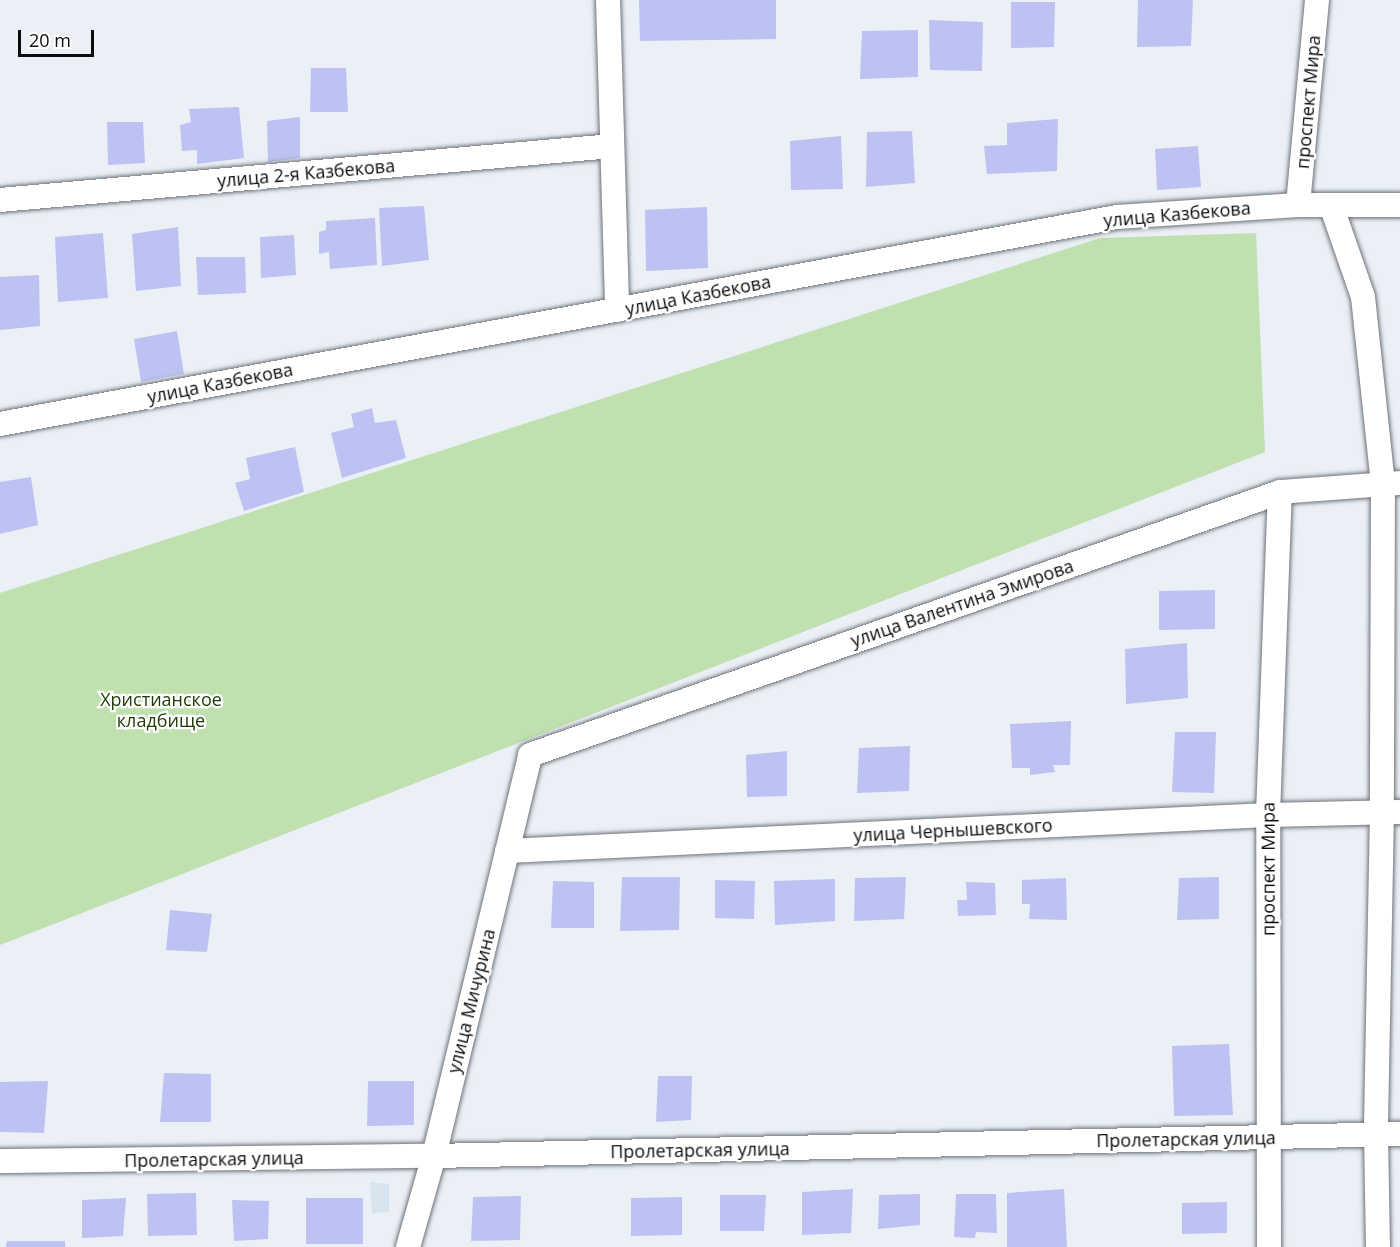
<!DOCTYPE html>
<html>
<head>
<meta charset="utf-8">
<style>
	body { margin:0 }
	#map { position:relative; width:1400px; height:1247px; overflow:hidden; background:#eaf0f6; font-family:"Open Sans",sans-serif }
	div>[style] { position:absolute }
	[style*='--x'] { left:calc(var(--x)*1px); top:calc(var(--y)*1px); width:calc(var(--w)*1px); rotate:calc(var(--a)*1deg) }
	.built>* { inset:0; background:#d8e5ee }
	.green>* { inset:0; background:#c0e0b0 }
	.building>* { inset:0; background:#bec2f2 }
	.roads { filter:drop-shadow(0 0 2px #6e7378) drop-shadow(0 0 2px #6e7378) }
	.minor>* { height:24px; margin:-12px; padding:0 12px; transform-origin:12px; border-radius:12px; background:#fff }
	span { translate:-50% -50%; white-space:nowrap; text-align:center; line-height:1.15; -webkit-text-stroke:4.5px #fff; paint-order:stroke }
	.street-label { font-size:18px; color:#0a0c0d }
	.park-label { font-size:18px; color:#1d3b07 }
	.scale { position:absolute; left:18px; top:30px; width:76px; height:27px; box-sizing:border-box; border:3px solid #0a0c0d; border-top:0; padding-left:8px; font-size:18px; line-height:21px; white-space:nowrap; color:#0a0c0d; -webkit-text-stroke:4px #fff; paint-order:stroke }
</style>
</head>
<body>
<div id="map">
	<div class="built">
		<div style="clip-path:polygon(370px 1182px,389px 1184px,389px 1212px,372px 1213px)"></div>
	</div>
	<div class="green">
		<div style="clip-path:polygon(1256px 233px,1265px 452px,0 945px,0 593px,1100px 238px)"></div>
	</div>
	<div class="building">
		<div style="clip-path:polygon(639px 0,776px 0,776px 39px,640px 41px)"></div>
		<div style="clip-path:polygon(1138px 0,1193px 0,1191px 46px,1137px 47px)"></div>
		<div style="clip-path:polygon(1011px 2px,1055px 2px,1054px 47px,1011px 48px)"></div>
		<div style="clip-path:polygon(929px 20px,983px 22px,982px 71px,930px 70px)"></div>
		<div style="clip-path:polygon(918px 30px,918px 77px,860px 79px,862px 31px)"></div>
		<div style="clip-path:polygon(311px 68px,346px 68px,348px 112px,310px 112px)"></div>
		<div style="clip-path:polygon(239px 107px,244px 158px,197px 164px,197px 150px,182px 151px,180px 125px,191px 122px,189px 109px)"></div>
		<div style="clip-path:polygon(300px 117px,300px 158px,268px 162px,267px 121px)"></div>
		<div style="clip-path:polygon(1058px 119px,1057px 171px,987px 174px,984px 146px,1007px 145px,1007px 123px)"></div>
		<div style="clip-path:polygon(107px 122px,143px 122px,145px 163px,108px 165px)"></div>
		<div style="clip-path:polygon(912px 131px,915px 183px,866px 187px,867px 132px)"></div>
		<div style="clip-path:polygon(841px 136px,843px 189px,791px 190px,790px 141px)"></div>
		<div style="clip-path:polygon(1198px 146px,1201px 187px,1157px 190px,1155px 149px)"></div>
		<div style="clip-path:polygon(424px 206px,429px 260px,382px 266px,379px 208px)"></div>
		<div style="clip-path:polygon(707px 207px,708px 268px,646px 271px,645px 210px)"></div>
		<div style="clip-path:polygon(375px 218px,377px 265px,330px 269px,329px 252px,319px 254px,319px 232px,326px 230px,326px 221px)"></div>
		<div style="clip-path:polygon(178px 227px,181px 286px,136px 291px,132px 234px)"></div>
		<div style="clip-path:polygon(103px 233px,108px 298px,58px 302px,55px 237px)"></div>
		<div style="clip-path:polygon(294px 235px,296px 275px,261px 278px,260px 237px)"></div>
		<div style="clip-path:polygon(196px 257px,245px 257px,246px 293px,198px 295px)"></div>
		<div style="clip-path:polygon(39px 275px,40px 326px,0 330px,0 277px)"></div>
		<div style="clip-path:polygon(177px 331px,184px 374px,141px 382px,134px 339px)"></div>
		<div style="clip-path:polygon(372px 408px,375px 423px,396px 420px,406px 458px,342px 478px,331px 433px,354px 427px,351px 414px)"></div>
		<div style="clip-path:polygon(295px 447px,304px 492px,244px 511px,235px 483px,250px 479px,246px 458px)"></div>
		<div style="clip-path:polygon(31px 477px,38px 525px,0 534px,0 482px)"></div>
		<div style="clip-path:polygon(1215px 590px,1215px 629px,1159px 630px,1159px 591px)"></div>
		<div style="clip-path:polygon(1187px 643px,1188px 698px,1126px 704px,1125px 649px)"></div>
		<div style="clip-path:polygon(1071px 721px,1070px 765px,1053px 765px,1055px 772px,1030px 775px,1030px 768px,1012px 768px,1010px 724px)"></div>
		<div style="clip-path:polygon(1175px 732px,1216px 732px,1214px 793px,1172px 792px)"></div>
		<div style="clip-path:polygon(910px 746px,909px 791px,857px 793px,859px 748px)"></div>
		<div style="clip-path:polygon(787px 751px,787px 796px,747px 797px,746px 755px)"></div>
		<div style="clip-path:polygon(622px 877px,680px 877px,679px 930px,620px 931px)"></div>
		<div style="clip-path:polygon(906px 877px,904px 919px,854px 921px,855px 878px)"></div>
		<div style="clip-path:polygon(1219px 877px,1219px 919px,1177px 920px,1179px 878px)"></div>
		<div style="clip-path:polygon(1066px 878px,1067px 920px,1029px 919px,1030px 904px,1022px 904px,1022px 880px)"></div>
		<div style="clip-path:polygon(835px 879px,835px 921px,775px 925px,774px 881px)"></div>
		<div style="clip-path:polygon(715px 880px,755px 881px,754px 919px,715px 918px)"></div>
		<div style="clip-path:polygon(553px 881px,594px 882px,594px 928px,551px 928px)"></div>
		<div style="clip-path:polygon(966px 882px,995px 883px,996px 915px,958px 916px,957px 900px,967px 900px)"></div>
		<div style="clip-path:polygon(170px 910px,212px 914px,207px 952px,166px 950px)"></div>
		<div style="clip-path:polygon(1229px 1044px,1233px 1115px,1174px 1116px,1172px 1046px)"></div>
		<div style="clip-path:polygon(164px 1073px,211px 1074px,211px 1122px,160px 1122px)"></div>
		<div style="clip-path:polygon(658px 1076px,692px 1076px,691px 1120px,656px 1122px)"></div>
		<div style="clip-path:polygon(48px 1081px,44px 1133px,0 1132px,0 1082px)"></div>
		<div style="clip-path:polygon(368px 1081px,414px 1081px,414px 1125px,367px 1126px)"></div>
		<div style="clip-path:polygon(853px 1189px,851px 1233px,802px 1235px,802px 1192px)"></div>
		<div style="clip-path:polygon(1064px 1189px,1067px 1247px,1007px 1247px,1007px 1193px)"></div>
		<div style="clip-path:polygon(196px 1193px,197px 1235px,148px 1236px,147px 1194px)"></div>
		<div style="clip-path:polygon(920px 1194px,920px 1225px,878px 1229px,879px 1195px)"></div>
		<div style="clip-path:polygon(956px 1194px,996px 1194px,997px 1233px,976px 1232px,975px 1238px,954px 1237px)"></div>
		<div style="clip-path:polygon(720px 1195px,766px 1195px,764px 1231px,720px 1231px)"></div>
		<div style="clip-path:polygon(521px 1196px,520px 1240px,471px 1241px,473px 1197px)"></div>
		<div style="clip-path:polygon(682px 1197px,682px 1235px,631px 1236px,631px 1198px)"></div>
		<div style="clip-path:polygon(126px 1198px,123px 1236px,82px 1238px,82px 1200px)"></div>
		<div style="clip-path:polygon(306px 1198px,363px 1198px,363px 1244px,306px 1244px)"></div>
		<div style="clip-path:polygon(232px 1200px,269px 1201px,268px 1239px,234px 1241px)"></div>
		<div style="clip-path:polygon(1227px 1202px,1227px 1233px,1182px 1234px,1182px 1203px)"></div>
		<div style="clip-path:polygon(7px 1241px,65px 1241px,65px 1247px,6px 1247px)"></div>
	</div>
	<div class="roads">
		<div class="minor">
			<div style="--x:608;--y:0;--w:310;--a:88.3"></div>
			<div style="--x:0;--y:200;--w:614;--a:-5.04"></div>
			<div style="--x:1298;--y:205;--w:206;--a:-84.7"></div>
			<div style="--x:1331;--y:205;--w:97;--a:70.8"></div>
			<div style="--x:1363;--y:297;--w:187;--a:83.9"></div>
			<div style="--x:1383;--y:483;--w:329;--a:90.2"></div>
			<div style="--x:1382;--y:812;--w:322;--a:91.1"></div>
			<div style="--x:1376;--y:1134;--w:113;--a:89"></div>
			<div style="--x:0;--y:424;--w:1136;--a:-10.5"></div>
			<div style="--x:1117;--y:217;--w:181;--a:-3.8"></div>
			<div style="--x:1298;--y:205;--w:102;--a:0"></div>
			<div style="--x:507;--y:851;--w:762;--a:-2.71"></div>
			<div style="--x:1268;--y:815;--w:132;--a:-1.3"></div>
			<div style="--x:0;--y:1161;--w:434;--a:-0.7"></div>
			<div style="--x:434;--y:1156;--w:966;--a:-1.3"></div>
			<div style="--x:408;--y:1247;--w:95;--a:-74.1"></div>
			<div style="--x:434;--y:1156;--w:412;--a:-76.5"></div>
			<div style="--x:530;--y:755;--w:795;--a:-19.32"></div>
			<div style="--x:1280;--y:492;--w:120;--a:-4.3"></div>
			<div style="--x:1269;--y:1247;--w:432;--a:-90.1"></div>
			<div style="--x:1268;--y:815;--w:323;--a:-87.9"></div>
		</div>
	</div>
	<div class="street-label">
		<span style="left:1308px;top:102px;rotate:-85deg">проспект Мира</span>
		<span style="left:306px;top:173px;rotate:-5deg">улица 2-я Казбекова</span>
		<span style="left:1177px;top:214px;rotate:-5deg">улица Казбекова</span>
		<span style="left:698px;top:295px;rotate:-11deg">улица Казбекова</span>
		<span style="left:220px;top:383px;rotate:-11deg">улица Казбекова</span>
		<span style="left:962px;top:603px;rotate:-19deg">улица Валентина Эмирова</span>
		<span style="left:953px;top:830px;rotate:-3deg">улица Чернышевского</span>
		<span style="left:1268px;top:869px;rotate:-90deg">проспект Мира</span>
		<span style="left:471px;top:1001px;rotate:-76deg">улица Мичурина</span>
		<span style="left:1186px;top:1139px;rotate:-1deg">Пролетарская улица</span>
		<span style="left:700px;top:1150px;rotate:-1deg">Пролетарская улица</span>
		<span style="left:214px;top:1159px;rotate:-1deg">Пролетарская улица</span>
	</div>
	<div class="park-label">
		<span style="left:161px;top:710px">Христианское<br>кладбище</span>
	</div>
	<div class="scale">20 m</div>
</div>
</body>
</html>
